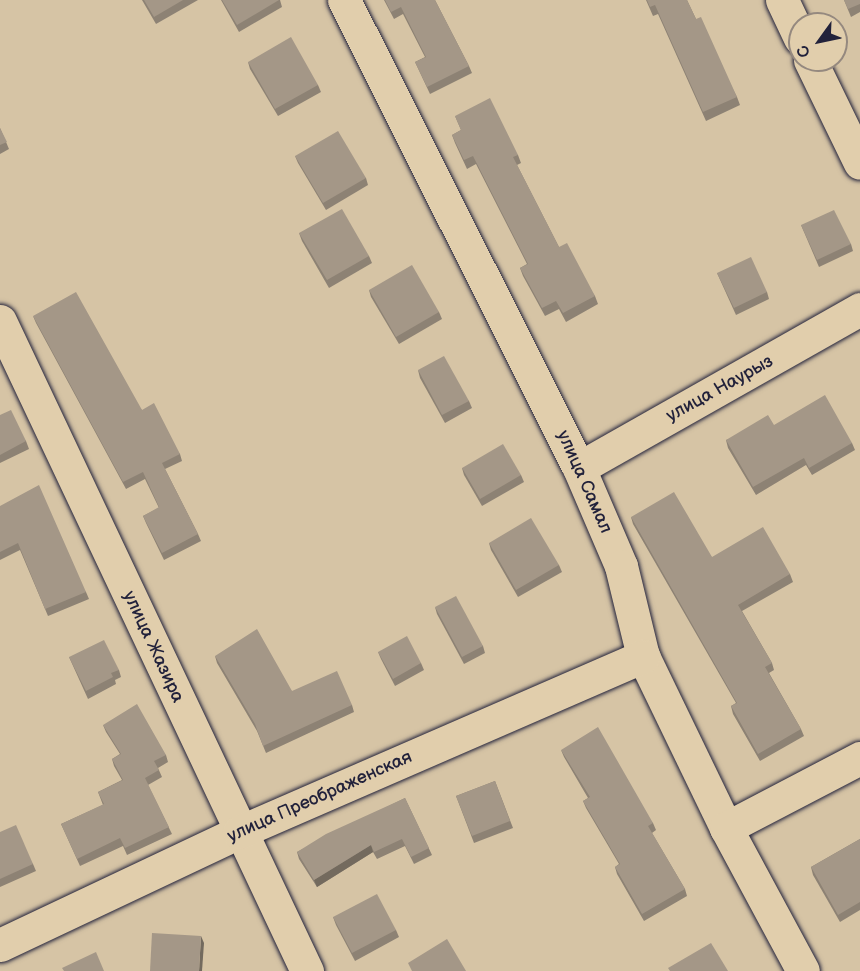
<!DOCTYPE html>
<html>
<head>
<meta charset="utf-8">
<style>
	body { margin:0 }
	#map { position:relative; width:860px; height:971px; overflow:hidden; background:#d6c4a5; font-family:"Balsamiq Sans",sans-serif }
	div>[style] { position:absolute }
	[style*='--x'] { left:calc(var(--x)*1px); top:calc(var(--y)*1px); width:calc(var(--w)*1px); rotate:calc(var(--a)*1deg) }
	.roads { filter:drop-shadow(0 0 2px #22223b) drop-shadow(0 0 2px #22223b) }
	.minor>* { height:33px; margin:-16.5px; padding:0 16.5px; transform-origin:16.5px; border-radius:16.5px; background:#e1ceac }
	.wall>* { inset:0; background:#8d8274 }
	.shaded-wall>* { inset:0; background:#736a5e }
	.building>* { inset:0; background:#a49787 }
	span { translate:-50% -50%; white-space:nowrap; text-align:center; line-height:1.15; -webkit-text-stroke:4.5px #e1ceac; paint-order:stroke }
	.street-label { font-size:18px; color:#22223b }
	.north { position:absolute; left:788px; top:12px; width:60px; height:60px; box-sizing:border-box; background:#e1ceac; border:2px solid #95897f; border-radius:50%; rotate:237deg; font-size:16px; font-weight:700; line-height:24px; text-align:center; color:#22223b }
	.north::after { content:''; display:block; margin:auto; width:21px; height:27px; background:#22223b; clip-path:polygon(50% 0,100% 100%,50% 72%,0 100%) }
</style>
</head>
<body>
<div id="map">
	<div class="roads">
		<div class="minor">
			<div style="--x:344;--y:0;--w:524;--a:63.34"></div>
			<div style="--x:579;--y:468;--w:107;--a:66.8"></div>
			<div style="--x:621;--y:566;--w:93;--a:76.3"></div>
			<div style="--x:643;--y:656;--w:191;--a:64.2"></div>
			<div style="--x:726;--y:828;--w:162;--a:61.7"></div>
			<div style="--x:782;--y:0;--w:42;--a:64.7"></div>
			<div style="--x:810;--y:60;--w:114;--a:64.1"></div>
			<div style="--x:0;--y:321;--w:719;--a:64.72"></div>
			<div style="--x:579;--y:468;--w:323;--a:-29.5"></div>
			<div style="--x:726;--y:828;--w:151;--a:-27.6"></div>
			<div style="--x:0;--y:945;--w:264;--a:-25.3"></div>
			<div style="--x:239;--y:832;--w:441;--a:-23.5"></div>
		</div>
	</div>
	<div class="wall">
		<div style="clip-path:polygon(142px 0,198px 0,156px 24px)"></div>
		<div style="clip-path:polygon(221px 0,280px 0,282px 7px,239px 32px)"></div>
		<div style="clip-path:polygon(384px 0,435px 0,469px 66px,472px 73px,430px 94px,415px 62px,425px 57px,403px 14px,394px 19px)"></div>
		<div style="clip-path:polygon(646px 0,687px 0,696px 19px,737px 97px,740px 105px,706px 121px,658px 14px,653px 16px)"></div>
		<div style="clip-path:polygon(844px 0,860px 0,860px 12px,851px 17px)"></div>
		<div style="clip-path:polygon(248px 62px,318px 85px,321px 92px,278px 116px,250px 69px)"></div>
		<div style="clip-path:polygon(455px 116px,518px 155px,521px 163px,517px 165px,559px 247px,595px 296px,598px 304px,566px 322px,559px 309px,545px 316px,523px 276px,520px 268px,527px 264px,476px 164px,467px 169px,455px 143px,452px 135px,461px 130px)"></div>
		<div style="clip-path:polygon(0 128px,9px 149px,0 154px)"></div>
		<div style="clip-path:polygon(295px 156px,366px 178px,368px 185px,326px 210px,298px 163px)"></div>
		<div style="clip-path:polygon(801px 225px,851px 244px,853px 251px,819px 267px)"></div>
		<div style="clip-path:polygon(299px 233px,369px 256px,372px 263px,329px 288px,302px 241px)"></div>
		<div style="clip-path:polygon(717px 273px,767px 292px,769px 299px,736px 315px)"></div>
		<div style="clip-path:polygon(369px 290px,439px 312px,442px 319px,399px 344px,371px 297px)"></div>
		<div style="clip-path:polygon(33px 316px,142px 410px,180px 454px,182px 461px,165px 469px,198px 534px,201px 541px,164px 560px,146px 523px,143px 516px,159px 508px,145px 479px,126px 489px,36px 323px)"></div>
		<div style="clip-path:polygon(418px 370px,469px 401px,472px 408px,445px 423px,420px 378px)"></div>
		<div style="clip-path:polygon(0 415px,26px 441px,29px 449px,0 463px)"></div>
		<div style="clip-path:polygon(774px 425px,852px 443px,855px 450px,812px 475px,806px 465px,756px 495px,728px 448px,726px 440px)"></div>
		<div style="clip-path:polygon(462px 468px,521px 475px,524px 482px,482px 506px,464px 475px)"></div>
		<div style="clip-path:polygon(0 506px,86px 592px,89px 599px,48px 616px,20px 550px,0 560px)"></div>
		<div style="clip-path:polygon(631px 517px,712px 557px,790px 574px,793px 582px,742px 611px,772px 663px,774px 670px,769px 673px,801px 729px,804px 736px,760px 761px,733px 714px,731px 706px,736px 703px,633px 524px)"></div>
		<div style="clip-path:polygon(489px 543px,559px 565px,562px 572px,518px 597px,491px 550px)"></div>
		<div style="clip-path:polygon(435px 607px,483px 646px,485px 653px,464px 664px,437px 614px)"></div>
		<div style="clip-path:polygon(378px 652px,421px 663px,424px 670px,395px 686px,381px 659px)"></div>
		<div style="clip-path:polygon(215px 656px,292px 691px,352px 705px,354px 712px,266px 753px,257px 731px,217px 663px)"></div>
		<div style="clip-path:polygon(69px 657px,119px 670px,121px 677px,115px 680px,116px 684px,88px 699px)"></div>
		<div style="clip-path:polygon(103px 725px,166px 755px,168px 762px,158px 768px,162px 777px,148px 785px,172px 834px,127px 855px,123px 846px,80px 866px,61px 824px,103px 805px,98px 792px,122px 780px,114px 766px,112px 759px,120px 754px,106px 732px)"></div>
		<div style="clip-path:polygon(561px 750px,653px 823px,656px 830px,652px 833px,685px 889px,687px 896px,644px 921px,617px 874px,615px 867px,619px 864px,586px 808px,583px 801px,588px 798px,564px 757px)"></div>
		<div style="clip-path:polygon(495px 781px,513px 828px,474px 843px,456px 796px)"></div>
		<div style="clip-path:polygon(405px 798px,432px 855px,414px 864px,405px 846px,377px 859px,373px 852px,317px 887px,299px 859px,297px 852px)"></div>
		<div style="clip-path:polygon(0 832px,33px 864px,36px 871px,0 887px)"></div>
		<div style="clip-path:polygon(860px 839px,860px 910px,840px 922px,813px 875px,811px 867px)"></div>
		<div style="clip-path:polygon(333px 917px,396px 930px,399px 937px,355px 961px,336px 925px)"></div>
	</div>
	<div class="shaded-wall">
		<div style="clip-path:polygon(371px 845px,373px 852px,317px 887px,314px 880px)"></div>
		<div style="clip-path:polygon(201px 936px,204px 943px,202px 971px,199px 971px)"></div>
	</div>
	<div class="building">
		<div style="clip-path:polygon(144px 0,183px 0,154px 17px)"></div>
		<div style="clip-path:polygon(222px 0,279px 0,237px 25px)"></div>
		<div style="clip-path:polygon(385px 0,435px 0,469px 66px,427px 87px,415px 62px,426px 57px,401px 7px,391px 12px)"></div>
		<div style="clip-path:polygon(647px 0,687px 0,696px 19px,701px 17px,737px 97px,703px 112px,655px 5px,650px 7px)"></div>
		<div style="clip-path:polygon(844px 0,860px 0,860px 4px,848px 9px)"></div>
		<div style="clip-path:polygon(291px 37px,318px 85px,275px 109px,248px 62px)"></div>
		<div style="clip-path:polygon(490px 98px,518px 155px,513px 157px,559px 247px,567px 243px,595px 296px,563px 313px,556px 301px,542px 308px,520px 268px,528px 264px,473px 156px,464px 160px,452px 135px,461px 130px,455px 116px)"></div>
		<div style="clip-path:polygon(0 128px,7px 142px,0 145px)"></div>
		<div style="clip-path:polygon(338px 131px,366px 178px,323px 203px,295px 156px)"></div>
		<div style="clip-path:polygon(342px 209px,369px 256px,327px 280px,299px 233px)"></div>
		<div style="clip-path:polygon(834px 210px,851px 244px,817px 260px,801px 225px)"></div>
		<div style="clip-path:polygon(751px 257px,767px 292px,734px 308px,717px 273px)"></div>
		<div style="clip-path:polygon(412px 265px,439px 312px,396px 337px,369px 290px)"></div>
		<div style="clip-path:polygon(76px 292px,142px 410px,154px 403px,180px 454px,162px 463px,198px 534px,162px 553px,143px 516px,159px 507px,143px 472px,123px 482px,33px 316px)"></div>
		<div style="clip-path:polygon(444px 356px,469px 401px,442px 415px,418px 370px)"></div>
		<div style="clip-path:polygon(825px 395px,852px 443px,809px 468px,804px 458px,753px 487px,726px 440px,768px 415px,774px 425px)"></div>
		<div style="clip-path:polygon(11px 410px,26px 441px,0 455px,0 415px)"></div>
		<div style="clip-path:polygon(503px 444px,521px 475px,480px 499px,462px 468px)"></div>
		<div style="clip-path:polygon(39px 485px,86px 592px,45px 609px,18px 543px,0 552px,0 506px)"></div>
		<div style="clip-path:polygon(674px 492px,712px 557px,763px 527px,790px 574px,738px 605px,772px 663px,765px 667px,801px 729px,758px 754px,731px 706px,737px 703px,631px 517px)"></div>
		<div style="clip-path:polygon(531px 518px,559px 565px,516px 590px,489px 543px)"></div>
		<div style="clip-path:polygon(456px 596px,483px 646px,462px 657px,435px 607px)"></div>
		<div style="clip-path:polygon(257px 629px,292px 691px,337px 671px,352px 705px,263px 746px,255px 724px,215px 656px)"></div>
		<div style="clip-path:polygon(407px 636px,421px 663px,393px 679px,378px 652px)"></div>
		<div style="clip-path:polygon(104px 640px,119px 670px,111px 673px,113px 677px,86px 691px,69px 657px)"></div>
		<div style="clip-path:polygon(137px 704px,166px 755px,154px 761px,159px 770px,145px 778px,169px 827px,125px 848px,120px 838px,77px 859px,61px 824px,104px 804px,98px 792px,123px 780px,112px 759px,121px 754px,103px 725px)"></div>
		<div style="clip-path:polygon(598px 727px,653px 823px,648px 826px,685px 889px,642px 914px,615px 867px,620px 864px,583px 801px,590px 797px,561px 750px)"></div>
		<div style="clip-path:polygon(495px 781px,510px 821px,472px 836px,456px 796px)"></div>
		<div style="clip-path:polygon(405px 798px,429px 848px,411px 857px,402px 839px,374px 852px,371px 845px,314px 880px,297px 852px,326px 834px)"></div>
		<div style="clip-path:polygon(16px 825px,33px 864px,0 879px,0 832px)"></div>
		<div style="clip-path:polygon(860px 839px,860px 902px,838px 915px,811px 867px)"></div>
		<div style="clip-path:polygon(377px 894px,396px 930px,352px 953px,333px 917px)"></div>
		<div style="clip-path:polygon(152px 933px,201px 936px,199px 971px,150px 971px)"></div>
		<div style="clip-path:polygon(447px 939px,466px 971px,412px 971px,408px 963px)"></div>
		<div style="clip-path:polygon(711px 943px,728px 971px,670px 971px,668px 968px)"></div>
		<div style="clip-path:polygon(96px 952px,104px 971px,64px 971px,62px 968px)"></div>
	</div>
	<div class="street-label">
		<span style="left:720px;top:389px;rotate:-29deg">улица Наурыз</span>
		<span style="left:584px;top:482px;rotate:66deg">улица Самал</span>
		<span style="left:153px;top:647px;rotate:65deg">улица Жазира</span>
		<span style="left:320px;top:797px;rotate:-24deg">улица Преображенская</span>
	</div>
	<div class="north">С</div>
</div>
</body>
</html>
